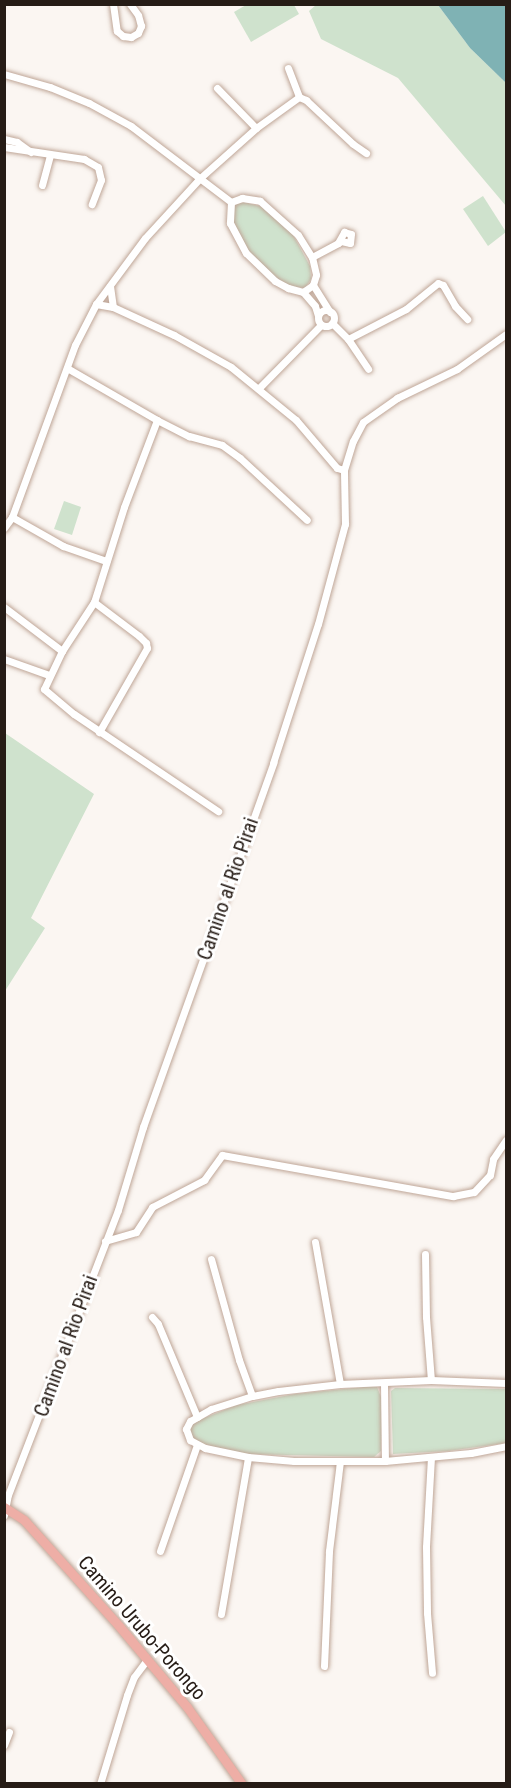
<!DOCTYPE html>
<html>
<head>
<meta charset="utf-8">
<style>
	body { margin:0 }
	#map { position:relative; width:511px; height:1788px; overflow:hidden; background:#fbf6f2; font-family:"Roboto Condensed",sans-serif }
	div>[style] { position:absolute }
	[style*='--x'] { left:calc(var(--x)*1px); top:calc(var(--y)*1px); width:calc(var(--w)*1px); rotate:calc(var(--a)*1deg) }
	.green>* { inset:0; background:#cfe2cd }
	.water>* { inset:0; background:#7fb2b4 }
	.roads { filter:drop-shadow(0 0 2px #bfa697) drop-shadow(0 0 2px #bfa697) }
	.minor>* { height:7px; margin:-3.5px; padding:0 3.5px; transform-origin:3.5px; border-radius:3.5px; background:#fff }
	.minor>.ring { margin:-3.5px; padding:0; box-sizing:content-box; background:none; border:7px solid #fff; border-radius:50% }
	.major>* { height:9px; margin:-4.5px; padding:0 4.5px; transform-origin:4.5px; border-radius:4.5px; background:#eeaea6 }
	span { translate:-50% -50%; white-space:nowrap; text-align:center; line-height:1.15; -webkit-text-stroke:6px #fff; paint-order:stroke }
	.street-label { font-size:20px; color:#261c16 }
	.frame { position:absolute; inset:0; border:6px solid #261c16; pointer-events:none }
</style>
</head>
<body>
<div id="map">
	<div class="green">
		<div style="clip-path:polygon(294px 5px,299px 14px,251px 42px,234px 12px,246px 5px)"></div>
		<div style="clip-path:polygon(316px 5px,438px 5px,470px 48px,506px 83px,506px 206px,398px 78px,321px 39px,309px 11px)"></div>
		<div style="clip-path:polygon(483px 196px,506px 232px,488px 246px,463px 209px)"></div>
		<div style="clip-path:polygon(244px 202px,263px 207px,293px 235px,310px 266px,311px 279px,305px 288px,289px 286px,274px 277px,246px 249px,233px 225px,232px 209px,236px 204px)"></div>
		<div style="clip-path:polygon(64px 501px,81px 507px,72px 535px,54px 529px)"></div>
		<div style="clip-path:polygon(5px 733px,94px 794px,31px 918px,45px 928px,5px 991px)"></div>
		<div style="clip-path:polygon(373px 1386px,377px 1387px,381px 1397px,382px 1427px,381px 1451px,374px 1457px,247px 1454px,217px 1448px,196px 1441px,191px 1436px,191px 1426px,199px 1420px,237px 1405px,295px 1394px)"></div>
		<div style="clip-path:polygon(395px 1388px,506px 1389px,506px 1443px,448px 1451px,393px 1454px,391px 1391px)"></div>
	</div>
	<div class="water">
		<div style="clip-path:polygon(438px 5px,506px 5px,506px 83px,470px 48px)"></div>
	</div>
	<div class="roads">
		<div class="minor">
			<div style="--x:113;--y:4;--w:27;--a:82"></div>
			<div style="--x:117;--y:31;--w:8;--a:40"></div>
			<div style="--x:123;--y:36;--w:8;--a:7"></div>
			<div style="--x:131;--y:37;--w:8;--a:-30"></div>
			<div style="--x:138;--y:33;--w:8;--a:-67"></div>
			<div style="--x:141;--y:26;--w:11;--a:-105"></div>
			<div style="--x:138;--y:15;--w:14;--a:-126"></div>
			<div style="--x:288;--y:68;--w:31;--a:69"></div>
			<div style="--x:299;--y:97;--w:8;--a:23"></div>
			<div style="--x:306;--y:100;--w:64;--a:43.1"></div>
			<div style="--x:353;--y:144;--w:16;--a:35"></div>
			<div style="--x:4;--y:74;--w:48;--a:15.8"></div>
			<div style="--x:50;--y:87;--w:42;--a:22.3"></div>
			<div style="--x:89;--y:103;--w:48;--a:28.7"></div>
			<div style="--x:131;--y:126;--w:126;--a:37.2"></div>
			<div style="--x:217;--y:88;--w:56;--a:45.7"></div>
			<div style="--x:4;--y:139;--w:13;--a:13"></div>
			<div style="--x:17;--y:142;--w:17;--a:36"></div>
			<div style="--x:4;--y:147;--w:81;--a:8.5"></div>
			<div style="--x:84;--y:159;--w:16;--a:30"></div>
			<div style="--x:98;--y:167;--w:13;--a:77"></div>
			<div style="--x:101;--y:180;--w:26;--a:111"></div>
			<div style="--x:42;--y:185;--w:31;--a:-75"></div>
			<div style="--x:231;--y:202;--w:21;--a:93"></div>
			<div style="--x:230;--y:223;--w:34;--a:62"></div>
			<div style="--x:246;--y:253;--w:40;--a:44"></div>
			<div style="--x:275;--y:281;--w:15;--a:28"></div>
			<div style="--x:288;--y:288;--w:16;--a:15"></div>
			<div style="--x:303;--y:292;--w:18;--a:49"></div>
			<div style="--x:315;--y:306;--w:10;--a:73"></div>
			<div style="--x:231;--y:202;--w:12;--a:-20"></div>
			<div style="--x:242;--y:198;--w:18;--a:9"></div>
			<div style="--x:260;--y:201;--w:51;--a:41.8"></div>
			<div style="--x:298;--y:235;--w:26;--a:58"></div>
			<div style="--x:312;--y:257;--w:18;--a:77"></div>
			<div style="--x:316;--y:275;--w:10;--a:107"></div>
			<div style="--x:313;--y:285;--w:12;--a:145"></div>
			<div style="--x:312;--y:257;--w:30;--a:-28"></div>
			<div style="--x:338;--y:243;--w:13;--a:-61"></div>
			<div style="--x:344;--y:232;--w:7;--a:16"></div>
			<div style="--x:351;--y:234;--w:9;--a:96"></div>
			<div style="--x:350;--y:243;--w:9;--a:-167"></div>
			<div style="--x:313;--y:285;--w:32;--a:58"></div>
			<div style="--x:110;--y:286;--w:21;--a:82"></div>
			<div style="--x:96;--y:304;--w:17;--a:10"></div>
			<div style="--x:113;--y:307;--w:67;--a:24.7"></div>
			<div style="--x:174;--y:335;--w:65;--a:29.3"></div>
			<div style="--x:231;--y:367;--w:84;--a:39.2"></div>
			<div style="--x:296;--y:420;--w:63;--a:49.5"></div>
			<div style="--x:337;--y:468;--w:7;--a:16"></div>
			<div class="ring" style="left:318px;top:310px;width:9px;height:9px"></div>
			<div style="--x:332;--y:323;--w:23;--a:45"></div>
			<div style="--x:348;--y:339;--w:36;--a:56"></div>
			<div style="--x:348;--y:339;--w:65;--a:-27.3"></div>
			<div style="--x:406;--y:309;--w:41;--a:-39.1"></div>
			<div style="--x:438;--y:283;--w:5;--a:22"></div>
			<div style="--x:443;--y:285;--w:24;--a:60"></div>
			<div style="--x:455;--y:306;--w:18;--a:47"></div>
			<div style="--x:67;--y:368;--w:104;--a:30"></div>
			<div style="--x:157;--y:420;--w:36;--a:27"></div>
			<div style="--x:189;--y:436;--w:34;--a:15"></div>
			<div style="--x:222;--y:445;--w:22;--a:36"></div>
			<div style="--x:240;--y:458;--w:91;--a:42.8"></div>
			<div style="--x:259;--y:388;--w:88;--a:-45.5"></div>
			<div style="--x:157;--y:420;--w:93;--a:110.8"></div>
			<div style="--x:124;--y:507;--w:100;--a:107.5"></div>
			<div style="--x:94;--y:602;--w:59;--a:123.1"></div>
			<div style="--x:62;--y:651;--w:42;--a:115.3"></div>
			<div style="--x:44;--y:689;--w:39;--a:40"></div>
			<div style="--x:74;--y:714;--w:174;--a:34"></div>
			<div style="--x:12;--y:517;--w:59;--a:29.6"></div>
			<div style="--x:63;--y:546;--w:46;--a:19.2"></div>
			<div style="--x:4;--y:528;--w:14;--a:-54"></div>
			<div style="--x:12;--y:517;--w:183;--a:-69.9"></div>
			<div style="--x:75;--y:345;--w:46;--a:-62.9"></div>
			<div style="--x:96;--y:304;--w:82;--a:-53.4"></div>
			<div style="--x:145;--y:238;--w:80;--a:-47.5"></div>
			<div style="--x:199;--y:179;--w:76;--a:-41.8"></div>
			<div style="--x:256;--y:128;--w:53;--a:-35.8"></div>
			<div style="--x:94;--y:602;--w:56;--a:37.1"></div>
			<div style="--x:139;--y:636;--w:10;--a:45"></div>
			<div style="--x:146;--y:643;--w:5;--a:79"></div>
			<div style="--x:147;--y:648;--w:97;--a:119.7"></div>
			<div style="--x:4;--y:607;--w:73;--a:37.2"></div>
			<div style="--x:4;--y:659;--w:48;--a:19.6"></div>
			<div style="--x:105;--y:1241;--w:32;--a:-16"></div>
			<div style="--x:136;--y:1232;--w:30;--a:-57"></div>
			<div style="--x:152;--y:1207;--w:59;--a:-27.4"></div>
			<div style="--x:204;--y:1180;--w:31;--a:-54"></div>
			<div style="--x:222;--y:1155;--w:235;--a:10.1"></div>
			<div style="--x:453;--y:1196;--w:21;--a:-11"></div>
			<div style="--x:474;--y:1192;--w:23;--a:-47"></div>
			<div style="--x:490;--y:1175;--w:16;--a:-79"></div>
			<div style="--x:493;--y:1159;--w:23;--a:-56"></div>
			<div style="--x:315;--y:1242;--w:144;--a:80"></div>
			<div style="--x:425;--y:1254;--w:63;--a:89.1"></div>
			<div style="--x:426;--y:1317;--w:63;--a:85.5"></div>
			<div style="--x:211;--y:1259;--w:105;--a:74.5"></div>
			<div style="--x:239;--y:1360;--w:38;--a:70"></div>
			<div style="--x:152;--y:1317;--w:9;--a:49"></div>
			<div style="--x:158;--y:1324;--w:101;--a:67.2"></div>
			<div style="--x:384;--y:1383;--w:78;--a:89.3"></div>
			<div style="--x:506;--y:1383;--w:75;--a:-177.7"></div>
			<div style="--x:431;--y:1380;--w:91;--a:177.5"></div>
			<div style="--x:340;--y:1384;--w:62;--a:173.6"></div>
			<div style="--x:278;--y:1391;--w:26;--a:169"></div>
			<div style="--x:252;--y:1396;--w:43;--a:162.4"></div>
			<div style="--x:211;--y:1409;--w:24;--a:150"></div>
			<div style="--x:190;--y:1421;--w:9;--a:117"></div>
			<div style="--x:186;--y:1429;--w:12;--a:70"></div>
			<div style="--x:190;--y:1440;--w:17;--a:28"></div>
			<div style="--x:205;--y:1448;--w:44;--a:11.8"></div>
			<div style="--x:248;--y:1457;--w:46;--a:5"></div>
			<div style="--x:294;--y:1461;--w:91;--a:0"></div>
			<div style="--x:385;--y:1461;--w:86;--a:-5.3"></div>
			<div style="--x:471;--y:1453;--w:36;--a:-11"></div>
			<div style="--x:431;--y:1457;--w:90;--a:93.2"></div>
			<div style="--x:426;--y:1547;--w:66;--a:89.1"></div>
			<div style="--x:427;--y:1613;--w:60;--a:85.2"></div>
			<div style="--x:4;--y:1515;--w:20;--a:-79"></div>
			<div style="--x:8;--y:1495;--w:305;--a:-68.9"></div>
			<div style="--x:118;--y:1210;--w:87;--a:-73.2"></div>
			<div style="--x:143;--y:1127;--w:387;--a:-70.3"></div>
			<div style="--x:273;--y:763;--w:146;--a:-72.1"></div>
			<div style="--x:318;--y:624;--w:104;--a:-74.9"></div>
			<div style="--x:345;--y:524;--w:54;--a:-91.1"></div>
			<div style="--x:344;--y:470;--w:30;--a:-73"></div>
			<div style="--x:353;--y:441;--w:21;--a:-62"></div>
			<div style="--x:363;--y:422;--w:42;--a:-35.2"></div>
			<div style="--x:397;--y:398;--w:67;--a:-25.8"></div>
			<div style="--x:457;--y:369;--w:60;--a:-35.5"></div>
			<div style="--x:160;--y:1551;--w:112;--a:-70.8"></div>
			<div style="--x:221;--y:1614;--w:159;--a:-80.2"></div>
			<div style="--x:324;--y:1666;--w:115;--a:-87.5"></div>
			<div style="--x:329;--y:1551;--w:90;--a:-83"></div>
			<div style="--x:4;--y:1745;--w:14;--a:-69"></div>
			<div style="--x:100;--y:1784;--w:93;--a:-73.1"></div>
			<div style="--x:127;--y:1695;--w:19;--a:-69"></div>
			<div style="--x:134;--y:1677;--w:21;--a:-53"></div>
		</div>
		<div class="major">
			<div style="--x:4;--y:1507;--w:24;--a:33"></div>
			<div style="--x:24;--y:1520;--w:142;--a:48.1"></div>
			<div style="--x:119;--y:1626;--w:106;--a:50"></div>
			<div style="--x:187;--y:1707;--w:95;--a:54.5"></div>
		</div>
	</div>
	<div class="street-label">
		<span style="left:228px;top:889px;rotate:-71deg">Camino al Rio Pirai</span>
		<span style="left:66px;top:1346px;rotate:-70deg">Camino al Rio Pirai</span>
		<span style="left:142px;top:1628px;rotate:49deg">Camino Urubo-Porongo</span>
	</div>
	<div class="frame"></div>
</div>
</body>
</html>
